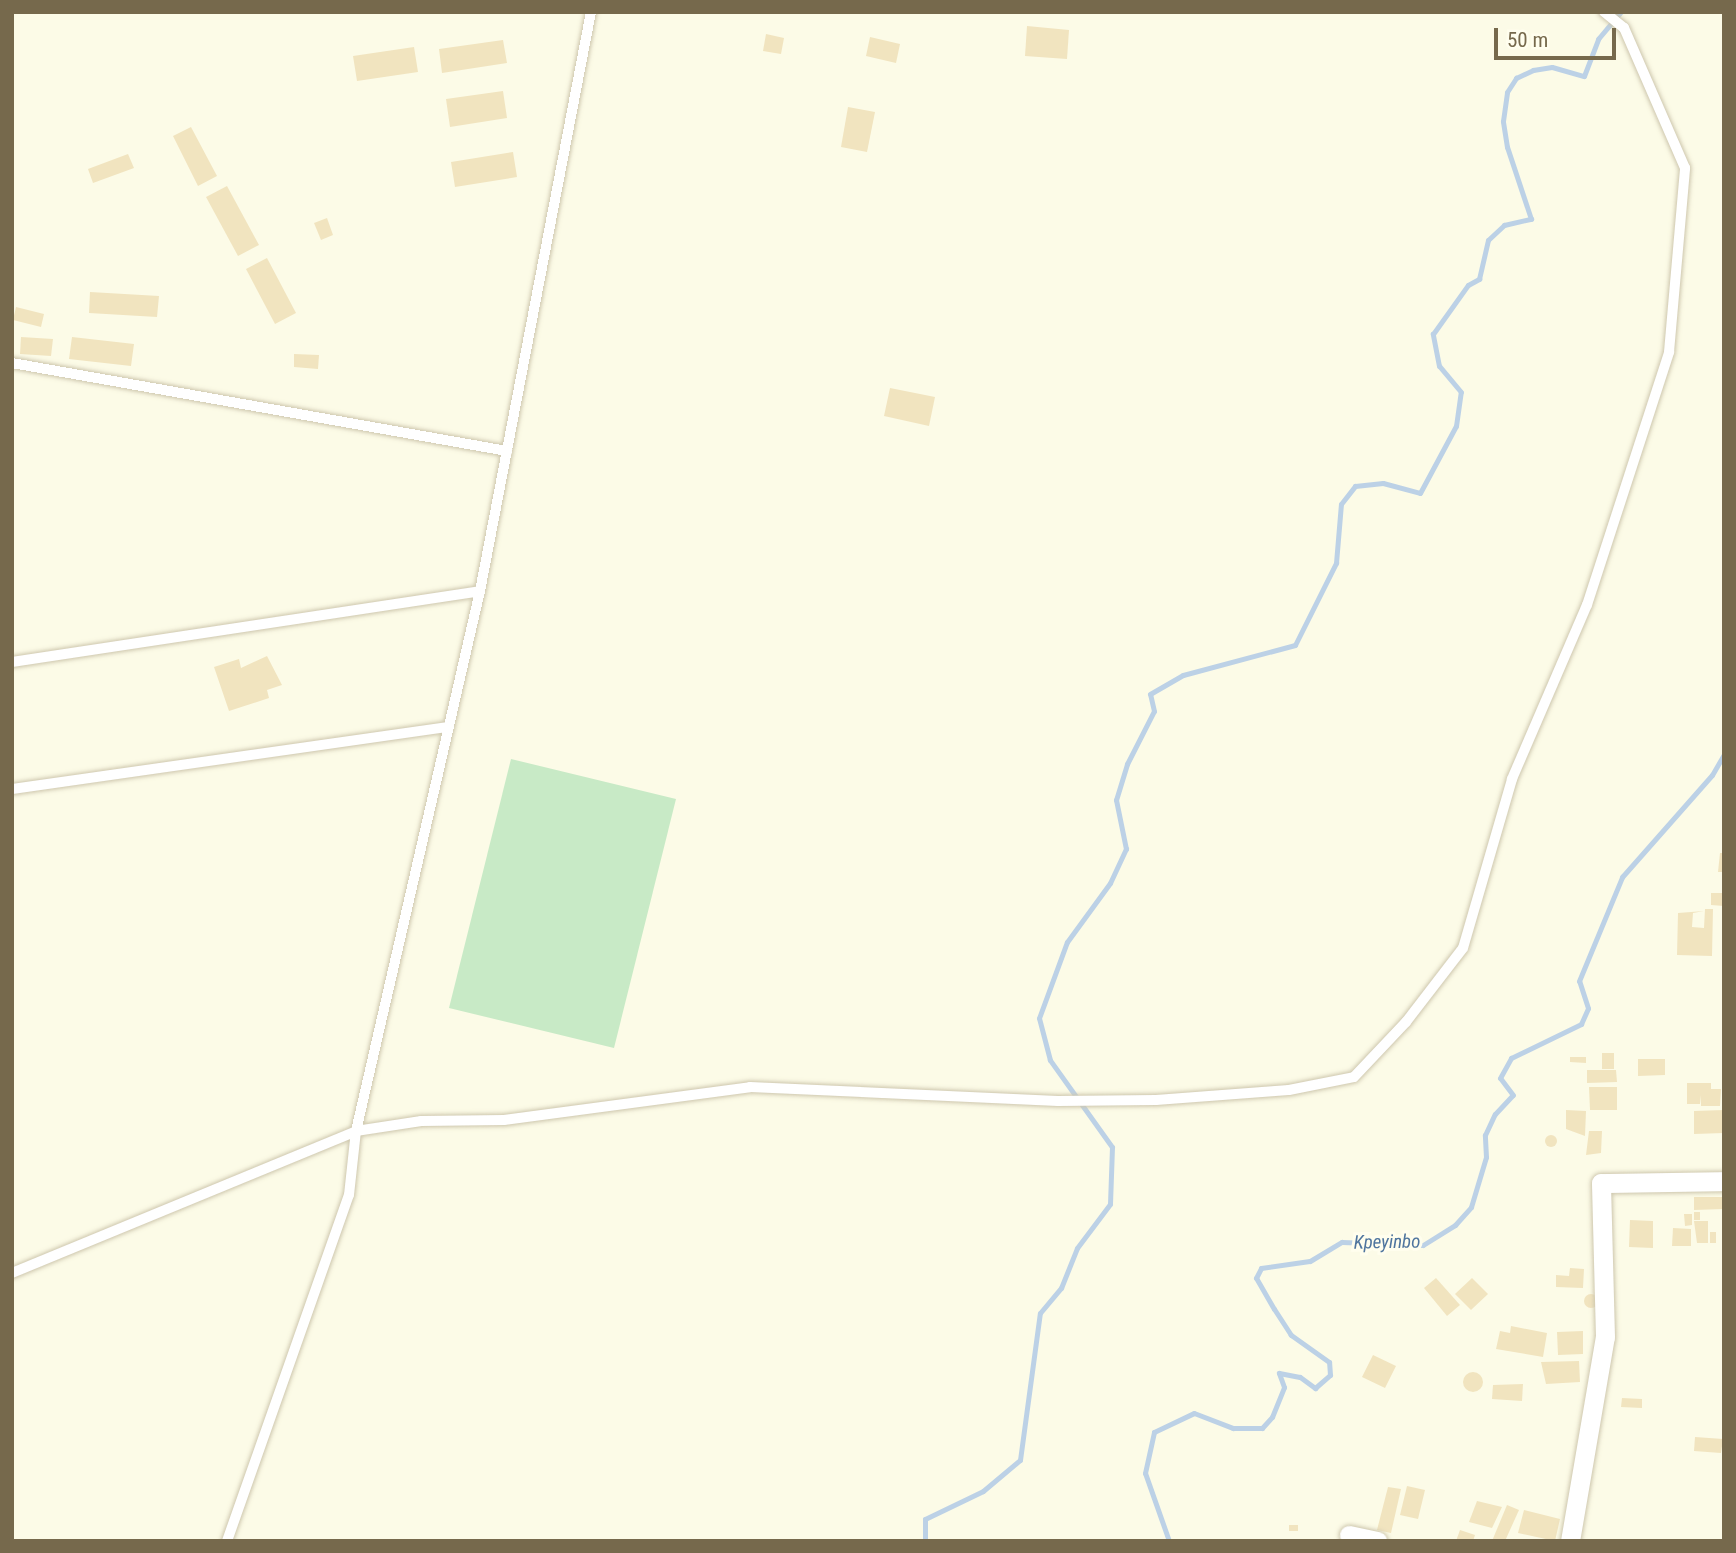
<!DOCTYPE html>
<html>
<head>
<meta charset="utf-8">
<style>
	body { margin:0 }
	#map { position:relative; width:1736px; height:1553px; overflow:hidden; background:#fcfbe7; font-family:"Roboto Condensed",sans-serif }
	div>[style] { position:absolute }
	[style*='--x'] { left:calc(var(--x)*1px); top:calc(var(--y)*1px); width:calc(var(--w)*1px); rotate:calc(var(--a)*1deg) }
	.green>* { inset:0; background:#c8eac6 }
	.stream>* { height:5px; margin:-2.5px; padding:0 2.5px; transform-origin:2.5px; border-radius:2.5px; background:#bcd1e6 }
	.building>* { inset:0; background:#f1e4bf }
	.round { border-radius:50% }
	.roads { filter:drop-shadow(0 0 2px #cec7ae) drop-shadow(0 0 2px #cec7ae) }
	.lane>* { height:10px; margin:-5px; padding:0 5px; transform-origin:5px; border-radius:5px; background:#fff }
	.street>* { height:19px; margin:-9.5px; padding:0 9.5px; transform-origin:9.5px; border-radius:9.5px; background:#fff }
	span { translate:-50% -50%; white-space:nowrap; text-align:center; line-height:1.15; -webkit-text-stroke:6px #fffeee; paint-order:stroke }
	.water-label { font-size:19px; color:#4f759e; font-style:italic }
	.frame { position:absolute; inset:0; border:14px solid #76694c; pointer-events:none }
	.scale { position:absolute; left:1494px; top:28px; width:122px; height:32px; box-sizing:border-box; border:4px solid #76694c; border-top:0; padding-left:9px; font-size:21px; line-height:24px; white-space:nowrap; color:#76694c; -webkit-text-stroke:5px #fffeee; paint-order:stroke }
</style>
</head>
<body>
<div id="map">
	<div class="green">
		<div style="clip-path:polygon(511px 759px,676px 799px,614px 1048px,449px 1008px)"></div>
	</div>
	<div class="stream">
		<div style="--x:925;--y:1541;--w:22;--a:-90"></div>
		<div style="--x:925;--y:1519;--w:64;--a:-25.8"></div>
		<div style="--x:983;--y:1491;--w:48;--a:-40"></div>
		<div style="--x:1020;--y:1460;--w:148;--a:-82.3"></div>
		<div style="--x:1040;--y:1313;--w:33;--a:-50"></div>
		<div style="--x:1061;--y:1288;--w:43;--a:-68.2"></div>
		<div style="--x:1077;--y:1248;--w:55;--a:-53.1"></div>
		<div style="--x:1110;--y:1204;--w:57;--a:-88"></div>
		<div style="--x:1112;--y:1147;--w:107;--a:-125.5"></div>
		<div style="--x:1050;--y:1060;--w:43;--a:-104.7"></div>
		<div style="--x:1039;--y:1018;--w:81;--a:-69.8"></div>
		<div style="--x:1067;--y:942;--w:73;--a:-53.9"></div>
		<div style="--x:1110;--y:883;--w:38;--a:-65"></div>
		<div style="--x:1126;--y:849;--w:50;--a:-101.5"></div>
		<div style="--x:1116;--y:800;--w:38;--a:-73"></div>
		<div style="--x:1127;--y:764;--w:59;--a:-63"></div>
		<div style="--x:1154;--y:711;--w:17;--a:-103"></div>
		<div style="--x:1150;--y:694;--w:38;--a:-30"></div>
		<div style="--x:1183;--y:675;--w:116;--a:-15"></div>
		<div style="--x:1295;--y:645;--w:92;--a:-63.4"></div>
		<div style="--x:1336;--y:563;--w:59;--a:-85.2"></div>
		<div style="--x:1341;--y:504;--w:23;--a:-52"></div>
		<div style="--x:1355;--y:486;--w:28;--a:-6"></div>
		<div style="--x:1383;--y:483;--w:38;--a:15"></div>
		<div style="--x:1420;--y:493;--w:76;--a:-61.8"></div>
		<div style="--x:1456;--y:426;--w:34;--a:-82"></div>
		<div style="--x:1461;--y:392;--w:34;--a:-130"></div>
		<div style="--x:1439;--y:366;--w:33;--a:-101"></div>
		<div style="--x:1433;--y:334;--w:60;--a:-54.5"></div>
		<div style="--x:1468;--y:285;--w:13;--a:-29"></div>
		<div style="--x:1479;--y:279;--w:40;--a:-77"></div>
		<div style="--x:1488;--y:240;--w:22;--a:-43"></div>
		<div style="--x:1504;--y:225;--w:28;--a:-13"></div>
		<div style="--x:1531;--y:219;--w:76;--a:-108.4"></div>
		<div style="--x:1507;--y:147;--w:26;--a:-99"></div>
		<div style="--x:1503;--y:121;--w:29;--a:-82"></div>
		<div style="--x:1507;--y:92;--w:17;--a:-57"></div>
		<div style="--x:1516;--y:78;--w:19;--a:-25"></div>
		<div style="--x:1533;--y:70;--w:19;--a:-9"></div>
		<div style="--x:1552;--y:67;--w:33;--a:16"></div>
		<div style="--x:1584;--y:76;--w:40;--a:-69"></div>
		<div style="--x:1598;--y:39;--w:35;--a:-50"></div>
		<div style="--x:1169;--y:1541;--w:72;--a:-109.4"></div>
		<div style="--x:1145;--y:1473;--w:42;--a:-77.6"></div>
		<div style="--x:1154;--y:1432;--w:44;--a:-25.4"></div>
		<div style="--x:1194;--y:1413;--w:42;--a:21"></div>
		<div style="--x:1233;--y:1428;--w:29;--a:0"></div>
		<div style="--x:1262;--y:1428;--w:15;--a:-48"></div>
		<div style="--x:1272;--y:1417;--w:32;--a:-68"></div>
		<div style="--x:1284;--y:1387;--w:15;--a:-110"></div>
		<div style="--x:1279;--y:1373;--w:21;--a:11"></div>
		<div style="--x:1300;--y:1377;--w:19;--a:36"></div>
		<div style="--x:1315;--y:1388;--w:20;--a:-41"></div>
		<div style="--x:1330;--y:1375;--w:13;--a:-94"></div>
		<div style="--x:1329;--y:1362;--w:47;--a:-144.6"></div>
		<div style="--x:1291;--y:1335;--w:31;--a:-123"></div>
		<div style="--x:1274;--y:1309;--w:36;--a:-120"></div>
		<div style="--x:1256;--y:1278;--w:11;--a:-63"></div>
		<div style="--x:1261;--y:1268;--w:49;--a:-8.1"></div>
		<div style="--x:1310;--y:1261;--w:37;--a:-31"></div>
		<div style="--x:1342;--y:1242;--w:81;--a:2.1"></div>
		<div style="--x:1423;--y:1245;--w:38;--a:-32"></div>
		<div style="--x:1455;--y:1225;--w:24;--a:-48"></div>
		<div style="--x:1471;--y:1207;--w:52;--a:-73.3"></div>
		<div style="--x:1486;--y:1157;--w:22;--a:-93"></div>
		<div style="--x:1485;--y:1135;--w:23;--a:-65"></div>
		<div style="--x:1495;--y:1114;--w:26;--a:-47"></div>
		<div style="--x:1513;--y:1095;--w:21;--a:-127"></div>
		<div style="--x:1500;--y:1078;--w:23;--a:-61"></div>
		<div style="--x:1511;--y:1058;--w:78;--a:-25.9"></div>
		<div style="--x:1581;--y:1024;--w:17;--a:-66"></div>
		<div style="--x:1588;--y:1008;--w:28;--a:-108"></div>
		<div style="--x:1579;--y:981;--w:113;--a:-67.5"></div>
		<div style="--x:1622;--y:877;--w:136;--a:-48.6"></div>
		<div style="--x:1712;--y:775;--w:24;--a:-60"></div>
	</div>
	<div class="building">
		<div style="clip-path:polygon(1027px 26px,1069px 30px,1067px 59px,1025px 56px)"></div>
		<div style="clip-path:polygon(766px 34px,784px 38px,781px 54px,763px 51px)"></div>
		<div style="clip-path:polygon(870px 37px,900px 44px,896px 63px,866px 56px)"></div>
		<div style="clip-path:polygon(503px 40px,507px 63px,442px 73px,439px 49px)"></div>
		<div style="clip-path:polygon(414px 47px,418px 72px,357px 81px,353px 56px)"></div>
		<div style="clip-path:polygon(503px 91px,507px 118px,450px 127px,446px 99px)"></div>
		<div style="clip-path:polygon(848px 107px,875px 112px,867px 152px,841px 147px)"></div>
		<div style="clip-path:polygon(191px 127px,217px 176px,198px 186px,173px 136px)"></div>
		<div style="clip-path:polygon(513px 152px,517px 177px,455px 187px,451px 162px)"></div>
		<div style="clip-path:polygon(128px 154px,134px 168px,93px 183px,88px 169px)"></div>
		<div style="clip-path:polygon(227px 186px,259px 245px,238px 256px,206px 197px)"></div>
		<div style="clip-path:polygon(327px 218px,333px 235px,321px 240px,314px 223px)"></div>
		<div style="clip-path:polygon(267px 258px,296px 313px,275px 324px,246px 269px)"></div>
		<div style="clip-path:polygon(90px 292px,159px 296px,157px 317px,89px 313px)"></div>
		<div style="clip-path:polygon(16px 307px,44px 314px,41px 327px,13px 320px)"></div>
		<div style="clip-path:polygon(21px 337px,53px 339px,51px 356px,20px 354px)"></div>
		<div style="clip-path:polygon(72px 337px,134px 344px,131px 366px,69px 359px)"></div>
		<div style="clip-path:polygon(294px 354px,319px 355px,318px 369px,294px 367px)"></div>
		<div style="clip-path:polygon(890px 388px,935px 397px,929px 426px,884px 416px)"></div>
		<div style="clip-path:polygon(267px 656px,282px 685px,267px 690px,269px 698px,229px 711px,214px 667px,239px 659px,241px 668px)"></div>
		<div style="clip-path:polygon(1720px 853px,1724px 853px,1724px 872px,1718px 872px)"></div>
		<div style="clip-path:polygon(1711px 893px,1724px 893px,1724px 906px,1711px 905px)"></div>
		<div style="clip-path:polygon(1705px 909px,1713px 909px,1712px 956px,1677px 955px,1678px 913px,1704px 911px,1693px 913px,1692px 927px,1704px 928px)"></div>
		<div style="clip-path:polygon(1602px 1053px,1614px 1053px,1614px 1069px,1602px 1069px)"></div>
		<div style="clip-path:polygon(1570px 1057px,1586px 1057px,1586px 1063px,1570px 1062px)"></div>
		<div style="clip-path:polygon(1638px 1059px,1665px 1059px,1665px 1075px,1638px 1076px)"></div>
		<div style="clip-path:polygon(1587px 1070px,1616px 1070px,1617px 1082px,1587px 1083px)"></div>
		<div style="clip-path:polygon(1687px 1083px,1711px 1083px,1711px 1089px,1721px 1089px,1720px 1106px,1701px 1106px,1701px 1095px,1700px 1104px,1687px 1104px)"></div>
		<div style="clip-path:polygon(1589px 1087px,1617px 1087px,1617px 1110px,1590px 1110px)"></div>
		<div style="clip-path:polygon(1566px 1110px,1586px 1111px,1585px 1136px,1566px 1129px)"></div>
		<div style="clip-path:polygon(1724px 1110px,1724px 1133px,1694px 1134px,1694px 1111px)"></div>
		<div style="clip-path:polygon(1589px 1131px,1602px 1131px,1601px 1153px,1586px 1155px)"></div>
		<div class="round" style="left:1545px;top:1135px;width:12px;height:12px"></div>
		<div style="clip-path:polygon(1694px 1197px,1724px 1197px,1724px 1209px,1694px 1210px)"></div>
		<div style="clip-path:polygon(1694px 1212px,1700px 1212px,1700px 1220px,1694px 1220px)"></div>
		<div style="clip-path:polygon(1684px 1214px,1692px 1214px,1692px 1225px,1685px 1226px)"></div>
		<div style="clip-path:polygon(1630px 1220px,1653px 1221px,1653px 1248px,1629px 1247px)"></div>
		<div style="clip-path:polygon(1694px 1221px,1708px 1221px,1708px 1243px,1697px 1243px)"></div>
		<div style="clip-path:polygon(1673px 1228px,1691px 1229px,1691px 1246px,1672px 1246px)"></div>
		<div style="clip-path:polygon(1710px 1232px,1716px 1232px,1716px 1243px,1710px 1243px)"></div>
		<div style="clip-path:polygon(1570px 1268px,1584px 1269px,1583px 1288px,1556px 1287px,1556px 1275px,1569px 1276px)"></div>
		<div style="clip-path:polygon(1436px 1278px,1460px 1305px,1447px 1316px,1424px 1288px)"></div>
		<div style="clip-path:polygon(1472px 1278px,1488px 1294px,1471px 1310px,1455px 1294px)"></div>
		<div class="round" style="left:1584px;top:1294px;width:14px;height:14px"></div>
		<div style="clip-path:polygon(1511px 1326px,1547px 1333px,1543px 1357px,1496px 1349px,1500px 1331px,1510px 1333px)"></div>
		<div style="clip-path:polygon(1583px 1331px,1583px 1354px,1558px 1355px,1557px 1332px)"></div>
		<div style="clip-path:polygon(1373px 1355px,1396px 1366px,1385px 1388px,1362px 1377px)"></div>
		<div style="clip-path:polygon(1579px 1361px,1580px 1382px,1546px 1384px,1541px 1362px)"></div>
		<div class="round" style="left:1463px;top:1372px;width:20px;height:20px"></div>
		<div style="clip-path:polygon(1523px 1384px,1522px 1401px,1492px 1399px,1493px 1385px)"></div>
		<div style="clip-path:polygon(1622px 1398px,1642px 1399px,1642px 1408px,1621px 1407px)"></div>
		<div style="clip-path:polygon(1695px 1437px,1723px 1439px,1721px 1453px,1694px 1451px)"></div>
		<div style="clip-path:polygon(1407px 1486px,1425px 1490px,1418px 1519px,1400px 1515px)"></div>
		<div style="clip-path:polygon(1388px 1487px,1401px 1489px,1391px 1533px,1377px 1530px)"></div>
		<div style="clip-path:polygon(1477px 1501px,1502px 1507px,1492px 1528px,1469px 1522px)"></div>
		<div style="clip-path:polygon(1507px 1505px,1519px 1510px,1505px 1541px,1492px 1541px)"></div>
		<div style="clip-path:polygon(1524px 1510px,1560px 1519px,1555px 1541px,1518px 1533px)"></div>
		<div style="clip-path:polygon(1289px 1525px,1298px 1525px,1298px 1531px,1289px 1531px)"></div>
		<div style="clip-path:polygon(1460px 1530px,1475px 1535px,1473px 1541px,1456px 1541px)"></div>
	</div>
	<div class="roads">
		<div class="lane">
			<div style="--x:12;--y:363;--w:503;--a:10.08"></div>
			<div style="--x:12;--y:662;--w:473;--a:-8.6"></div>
			<div style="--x:12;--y:789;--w:441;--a:-8.1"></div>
			<div style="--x:12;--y:1273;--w:372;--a:-22.4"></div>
			<div style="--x:356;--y:1131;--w:66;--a:-8.7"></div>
			<div style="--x:421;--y:1121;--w:83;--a:-0.7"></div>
			<div style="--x:504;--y:1120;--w:248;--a:-7.6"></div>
			<div style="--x:750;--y:1087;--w:308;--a:2.6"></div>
			<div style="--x:1058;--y:1101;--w:98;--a:-0.6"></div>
			<div style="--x:1156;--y:1100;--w:133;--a:-4.3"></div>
			<div style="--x:1289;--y:1090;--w:66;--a:-11.3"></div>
			<div style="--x:1354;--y:1077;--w:76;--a:-46.6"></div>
			<div style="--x:1406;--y:1022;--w:93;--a:-52.4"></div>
			<div style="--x:1463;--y:948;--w:176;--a:-73.8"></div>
			<div style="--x:1512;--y:779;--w:189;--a:-66.7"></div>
			<div style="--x:1587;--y:605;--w:266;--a:-72"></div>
			<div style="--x:1669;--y:352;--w:185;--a:-85"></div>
			<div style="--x:1685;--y:168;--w:153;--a:-113.5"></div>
			<div style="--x:1624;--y:28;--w:26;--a:-141"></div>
			<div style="--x:227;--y:1541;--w:367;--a:-70.6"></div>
			<div style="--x:349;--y:1195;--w:64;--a:-83.8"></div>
			<div style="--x:356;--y:1131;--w:554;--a:-77.07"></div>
			<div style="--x:480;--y:591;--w:590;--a:-79.15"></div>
		</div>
		<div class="street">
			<div style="--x:1349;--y:1535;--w:29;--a:12"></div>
			<div style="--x:1570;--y:1541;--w:207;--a:-80.3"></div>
			<div style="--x:1605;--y:1337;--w:154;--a:-91.5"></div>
			<div style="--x:1601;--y:1183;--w:123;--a:-0.9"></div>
		</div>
	</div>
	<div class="water-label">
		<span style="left:1387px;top:1242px;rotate:-1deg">Kpeyinbo</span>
	</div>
	<div class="frame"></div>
	<div class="scale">50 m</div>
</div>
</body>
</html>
